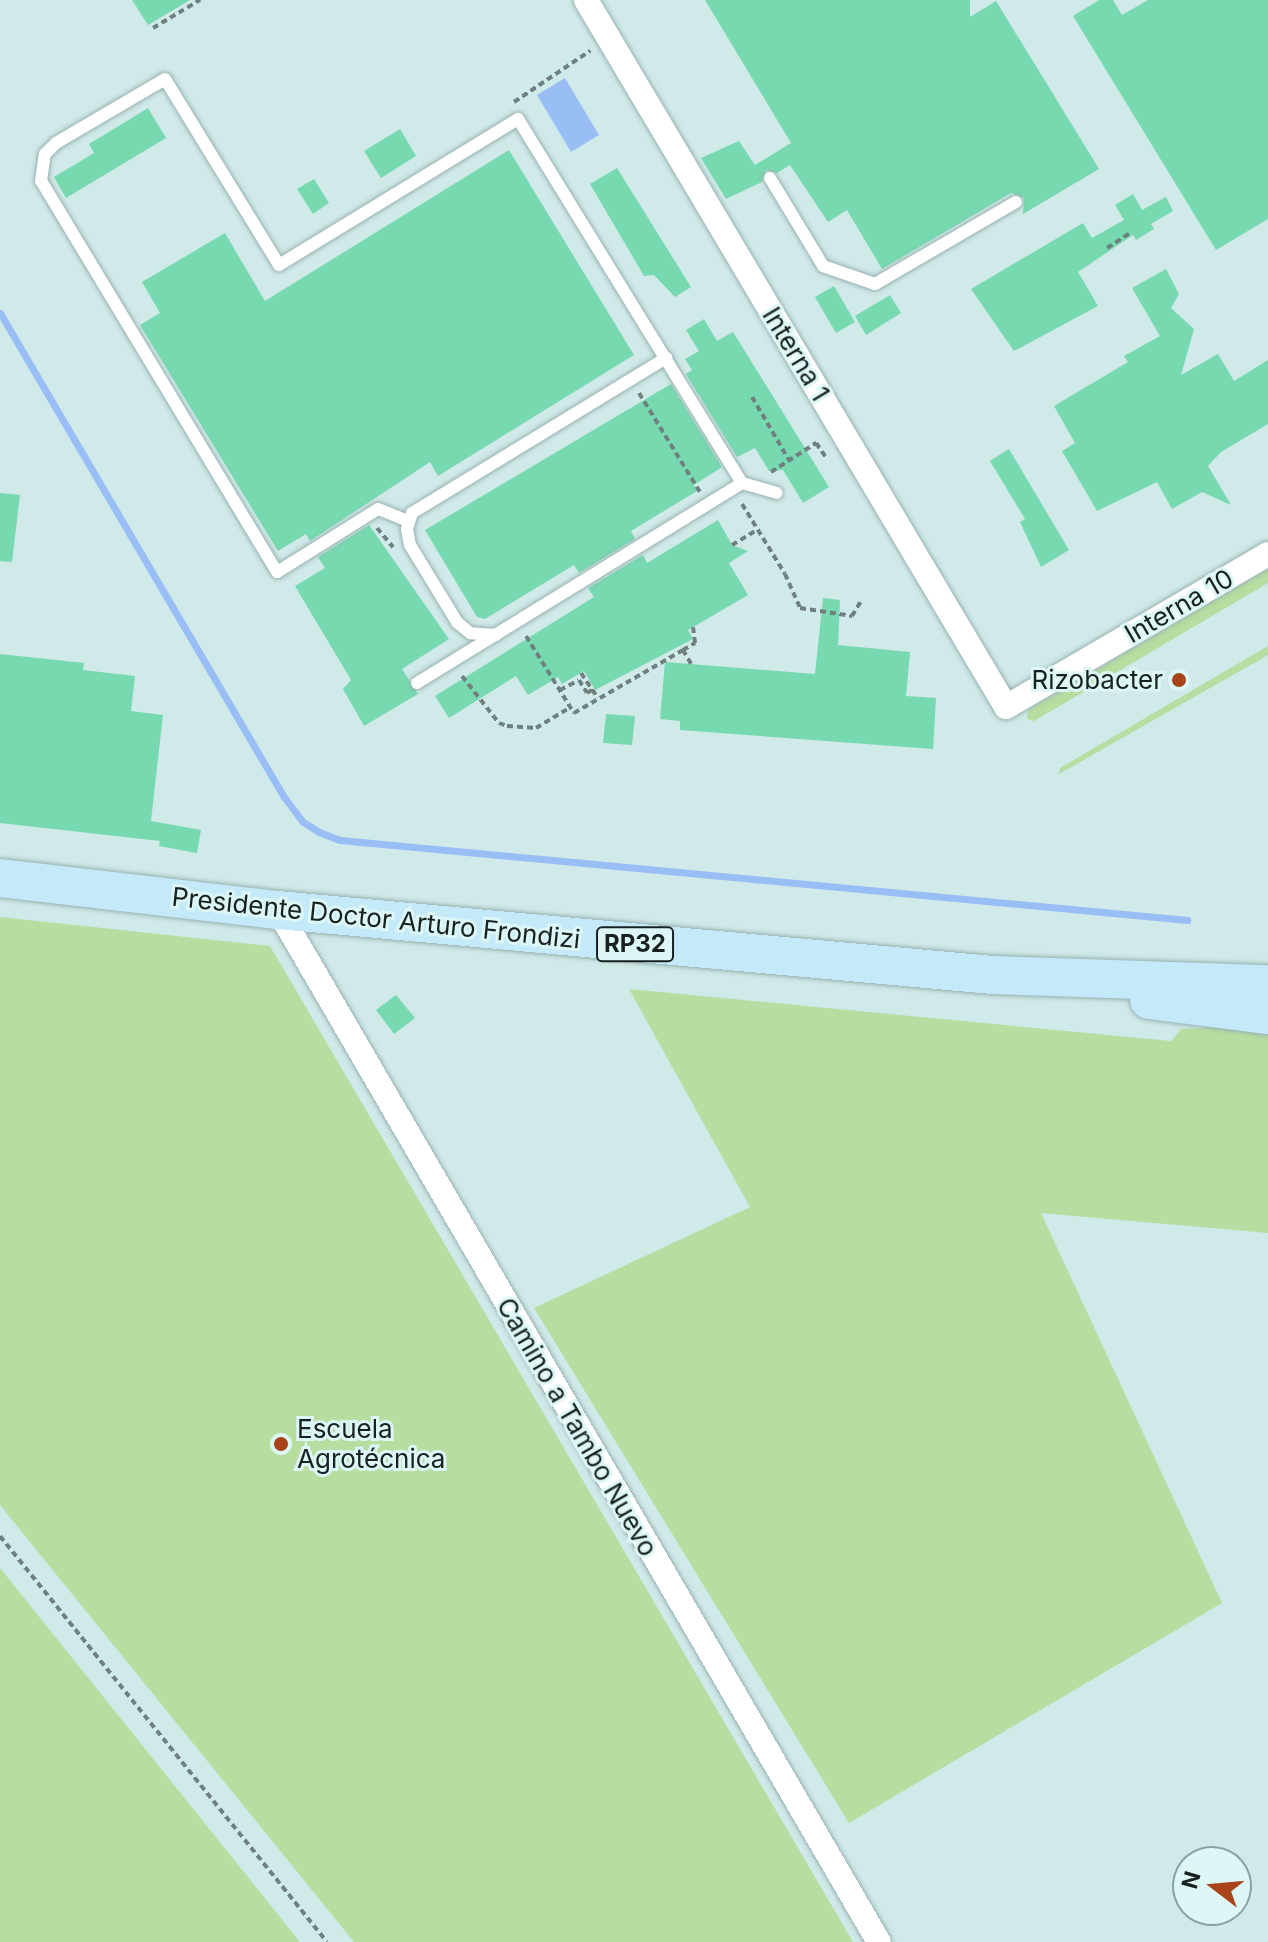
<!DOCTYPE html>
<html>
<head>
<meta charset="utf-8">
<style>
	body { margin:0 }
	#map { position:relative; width:1268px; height:1942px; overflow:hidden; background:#d0e9e9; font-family:Inter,sans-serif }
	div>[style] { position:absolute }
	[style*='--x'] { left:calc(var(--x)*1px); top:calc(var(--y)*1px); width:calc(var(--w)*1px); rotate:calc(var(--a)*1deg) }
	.green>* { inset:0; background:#b7dda0 }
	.water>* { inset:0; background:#98bef5 }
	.stream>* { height:7px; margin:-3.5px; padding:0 3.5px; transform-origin:3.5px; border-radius:3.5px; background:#98bef5 }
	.building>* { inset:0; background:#77d9b0 }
	.path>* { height:4px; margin-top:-2px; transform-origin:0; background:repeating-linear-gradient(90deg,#708080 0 6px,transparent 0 10px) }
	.roads { filter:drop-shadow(0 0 2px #99b1b1) drop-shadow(0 0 2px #99b1b1) }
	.lane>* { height:12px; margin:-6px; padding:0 6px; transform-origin:6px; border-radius:6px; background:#fff }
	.street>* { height:24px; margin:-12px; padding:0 12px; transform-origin:12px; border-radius:12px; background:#fff }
	.primary>* { height:38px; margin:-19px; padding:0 19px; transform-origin:19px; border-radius:19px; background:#c4eafa }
	.dots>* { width:22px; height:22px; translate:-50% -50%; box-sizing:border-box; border:4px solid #ddf6f6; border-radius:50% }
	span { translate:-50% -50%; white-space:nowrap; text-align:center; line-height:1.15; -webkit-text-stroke:6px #ddf6f6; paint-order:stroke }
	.shield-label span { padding:2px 6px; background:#ddf6f6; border:2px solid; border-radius:6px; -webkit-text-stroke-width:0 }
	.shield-label { font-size:24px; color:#182121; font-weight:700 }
	.street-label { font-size:26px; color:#182121 }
	.poi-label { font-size:26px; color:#182121 }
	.right { translate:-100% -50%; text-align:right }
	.left { translate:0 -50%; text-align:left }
	.north { position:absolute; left:1172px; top:1846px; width:80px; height:80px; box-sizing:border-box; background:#ddf6f6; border:2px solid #8ea1a1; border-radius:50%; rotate:286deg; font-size:22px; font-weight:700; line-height:32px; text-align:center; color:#182121 }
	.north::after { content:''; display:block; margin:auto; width:28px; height:36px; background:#a94319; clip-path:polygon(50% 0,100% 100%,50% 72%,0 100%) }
</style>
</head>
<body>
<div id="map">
	<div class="green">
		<div style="clip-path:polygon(1268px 569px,1268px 583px,1034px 721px,1027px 719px,1028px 710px)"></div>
		<div style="clip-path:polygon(1268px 646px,1268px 655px,1059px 774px,1060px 768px)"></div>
		<div style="clip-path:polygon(0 917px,270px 946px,853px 1942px,354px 1942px,0 1505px)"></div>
		<div style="clip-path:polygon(629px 989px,1171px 1041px,1181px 1029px,1218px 1027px,1268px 1035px,1268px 1233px,1041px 1213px,1222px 1603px,849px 1823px,534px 1308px,750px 1207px)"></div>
		<div style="clip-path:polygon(0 1568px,300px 1942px,0 1942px)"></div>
	</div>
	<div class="water">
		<div style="clip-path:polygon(565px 78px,599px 135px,571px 152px,537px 95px)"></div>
	</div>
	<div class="stream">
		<div style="--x:0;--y:313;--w:561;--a:59.6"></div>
		<div style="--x:284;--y:797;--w:31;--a:53"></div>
		<div style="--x:303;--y:822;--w:19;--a:32"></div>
		<div style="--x:319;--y:832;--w:22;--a:21"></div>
		<div style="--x:340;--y:840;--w:851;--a:5.4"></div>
	</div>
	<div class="building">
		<div style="clip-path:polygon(132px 0,190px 0,148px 25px)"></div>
		<div style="clip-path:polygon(705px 0,970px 0,970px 17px,996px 1px,1099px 169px,1023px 214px,1024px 198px,1011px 193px,882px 269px,847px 210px,828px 222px,790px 165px,777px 173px,766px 170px,762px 182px,726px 199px,701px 158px,739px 141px,755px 165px,791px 143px)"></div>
		<div style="clip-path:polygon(1099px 0,1113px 0,1122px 15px,1148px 0,1268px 0,1268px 219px,1216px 250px,1073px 16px)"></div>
		<div style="clip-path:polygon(148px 108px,166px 138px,66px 198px,54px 177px,94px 153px,89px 144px)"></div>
		<div style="clip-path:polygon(400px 129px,416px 156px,381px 178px,364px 151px)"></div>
		<div style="clip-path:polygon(509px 150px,634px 355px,438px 476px,430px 462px,310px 541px,306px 534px,278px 551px,140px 325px,160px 313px,142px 282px,225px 233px,265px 301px)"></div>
		<div style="clip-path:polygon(617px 168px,691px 287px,675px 297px,654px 275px,644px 276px,590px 184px)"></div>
		<div style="clip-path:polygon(314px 179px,329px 203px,313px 214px,297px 189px)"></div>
		<div style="clip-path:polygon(1133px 194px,1142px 210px,1166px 197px,1173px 211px,1151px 224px,1154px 229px,1136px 240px,1133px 235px,1078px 272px,1098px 306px,1014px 351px,971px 289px,1083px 223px,1092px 238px,1124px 220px,1115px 205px)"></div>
		<div style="clip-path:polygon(1166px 269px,1179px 294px,1171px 308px,1194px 329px,1181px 375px,1218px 354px,1234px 381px,1268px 360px,1268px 424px,1221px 452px,1208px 466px,1231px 505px,1202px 492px,1172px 509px,1157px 482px,1097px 511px,1062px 451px,1075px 443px,1054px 406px,1128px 362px,1124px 356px,1160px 336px,1132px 288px)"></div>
		<div style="clip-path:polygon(834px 286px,855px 322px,836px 333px,815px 297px)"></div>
		<div style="clip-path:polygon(890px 295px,901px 313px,866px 335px,855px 316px)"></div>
		<div style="clip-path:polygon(704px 319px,717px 341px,733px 332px,829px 487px,803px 503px,783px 470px,769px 471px,755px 448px,737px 457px,686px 374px,692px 370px,685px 359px,699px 351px,686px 330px)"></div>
		<div style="clip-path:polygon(671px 384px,722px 467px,694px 485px,697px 491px,631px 531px,635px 539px,579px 573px,574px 565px,485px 619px,477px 617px,425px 530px)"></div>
		<div style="clip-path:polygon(1009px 449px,1069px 550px,1041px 567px,1020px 522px,1025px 519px,990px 461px)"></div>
		<div style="clip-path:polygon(0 493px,20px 495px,12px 562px,0 561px)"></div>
		<div style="clip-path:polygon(718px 520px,732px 545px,748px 551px,729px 563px,748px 595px,688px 630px,693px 639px,595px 690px,584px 671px,562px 684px,558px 677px,528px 695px,516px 676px,449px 718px,435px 696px,594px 597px,588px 588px,643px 555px,647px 563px)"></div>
		<div style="clip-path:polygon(369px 525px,449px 639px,402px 669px,418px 694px,364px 726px,343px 689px,351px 680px,295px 586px,325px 568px,318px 557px)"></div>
		<div style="clip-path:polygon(823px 598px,840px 600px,838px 645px,910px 652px,906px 696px,936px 698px,933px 749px,680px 730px,680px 721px,660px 719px,665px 662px,815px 674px)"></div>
		<div style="clip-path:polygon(0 654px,84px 663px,83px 670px,135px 676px,131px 711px,163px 715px,151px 821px,201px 830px,197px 853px,159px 846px,160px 841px,0 823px)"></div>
		<div style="clip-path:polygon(606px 714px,635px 716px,632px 745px,603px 743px)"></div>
		<div style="clip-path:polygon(396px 995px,415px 1018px,394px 1034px,376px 1010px)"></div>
	</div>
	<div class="path">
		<div style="--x:153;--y:28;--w:55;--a:-30.8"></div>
		<div style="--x:514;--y:102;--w:92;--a:-33.9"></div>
		<div style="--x:1107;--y:248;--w:30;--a:-33"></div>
		<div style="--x:639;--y:393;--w:116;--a:58.4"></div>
		<div style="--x:752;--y:397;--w:73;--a:59.6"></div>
		<div style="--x:771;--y:472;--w:54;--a:-32.8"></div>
		<div style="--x:816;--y:443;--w:19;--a:55"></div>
		<div style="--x:742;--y:504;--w:82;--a:58.4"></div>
		<div style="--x:785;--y:574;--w:37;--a:66"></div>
		<div style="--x:800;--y:608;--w:53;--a:8.7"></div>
		<div style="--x:852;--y:616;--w:17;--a:-59"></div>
		<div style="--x:377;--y:528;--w:25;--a:50"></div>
		<div style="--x:732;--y:545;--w:29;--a:-31"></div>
		<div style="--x:526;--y:636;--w:91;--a:58.1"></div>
		<div style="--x:574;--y:713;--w:126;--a:-30"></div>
		<div style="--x:683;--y:650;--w:16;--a:60"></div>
		<div style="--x:683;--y:650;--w:14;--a:-30"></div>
		<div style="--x:695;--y:643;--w:16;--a:-97"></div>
		<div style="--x:581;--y:673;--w:30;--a:56"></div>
		<div style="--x:462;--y:676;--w:60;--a:51.8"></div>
		<div style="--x:499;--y:723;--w:9;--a:21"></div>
		<div style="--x:507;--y:726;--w:29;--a:4"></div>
		<div style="--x:536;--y:728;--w:41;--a:-31"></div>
		<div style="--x:560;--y:690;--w:21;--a:-28"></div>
		<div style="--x:579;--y:680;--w:15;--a:58"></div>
		<div style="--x:587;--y:693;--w:6;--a:-31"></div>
		<div style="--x:0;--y:1536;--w:521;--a:51.15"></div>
	</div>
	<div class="roads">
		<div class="lane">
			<div style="--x:770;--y:178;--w:103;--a:58.9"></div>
			<div style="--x:823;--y:266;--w:55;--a:19.1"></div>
			<div style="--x:875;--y:284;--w:163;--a:-30.2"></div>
			<div style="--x:408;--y:521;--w:32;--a:-158"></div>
			<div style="--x:378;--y:509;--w:119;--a:148"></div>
			<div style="--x:277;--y:572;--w:457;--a:-121.1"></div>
			<div style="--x:41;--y:181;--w:27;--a:-82"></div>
			<div style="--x:45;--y:154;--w:16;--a:-45"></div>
			<div style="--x:56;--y:143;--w:126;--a:-30.4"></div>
			<div style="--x:165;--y:79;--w:218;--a:58.5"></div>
			<div style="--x:279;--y:265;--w:280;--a:-31.4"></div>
			<div style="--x:518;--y:119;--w:427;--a:58.4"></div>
			<div style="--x:742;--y:483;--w:36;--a:16"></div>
			<div style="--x:496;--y:635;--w:26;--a:-176"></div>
			<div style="--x:470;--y:633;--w:17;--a:-140"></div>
			<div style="--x:457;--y:622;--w:90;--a:-121.4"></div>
			<div style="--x:410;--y:545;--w:16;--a:-101"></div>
			<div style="--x:407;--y:529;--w:17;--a:-73"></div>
			<div style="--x:412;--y:513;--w:298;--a:-31.4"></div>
			<div style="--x:417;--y:683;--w:382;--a:-31.6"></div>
		</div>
		<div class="street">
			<div style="--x:586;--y:0;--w:822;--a:59.29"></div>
			<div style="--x:1006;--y:707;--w:303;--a:-30.3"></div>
			<div style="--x:278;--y:910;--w:1194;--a:59.79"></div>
		</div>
		<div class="primary">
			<div style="--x:0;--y:878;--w:280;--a:6.6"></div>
			<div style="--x:278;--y:910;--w:717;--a:5.2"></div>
			<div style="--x:992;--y:975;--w:276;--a:1.9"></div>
			<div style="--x:1149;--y:1000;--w:120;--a:7.2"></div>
		</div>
	</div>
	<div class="dots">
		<div style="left:1179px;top:680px;background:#a94319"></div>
		<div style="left:281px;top:1444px;background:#a94319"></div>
	</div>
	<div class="shield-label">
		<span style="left:635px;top:944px">RP32</span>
	</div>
	<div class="street-label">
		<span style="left:796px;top:354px;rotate:59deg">Interna 1</span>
		<span style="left:1179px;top:606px;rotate:-30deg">Interna 10</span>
		<span style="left:376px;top:918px;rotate:6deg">Presidente Doctor Arturo Frondizi</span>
		<span style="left:577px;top:1427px;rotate:60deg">Camino a Tambo Nuevo</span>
	</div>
	<div class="poi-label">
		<span class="right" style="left:1163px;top:680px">Rizobacter</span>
		<span class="left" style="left:297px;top:1444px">Escuela<br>Agrotécnica</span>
	</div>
	<div class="north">N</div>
</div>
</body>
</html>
